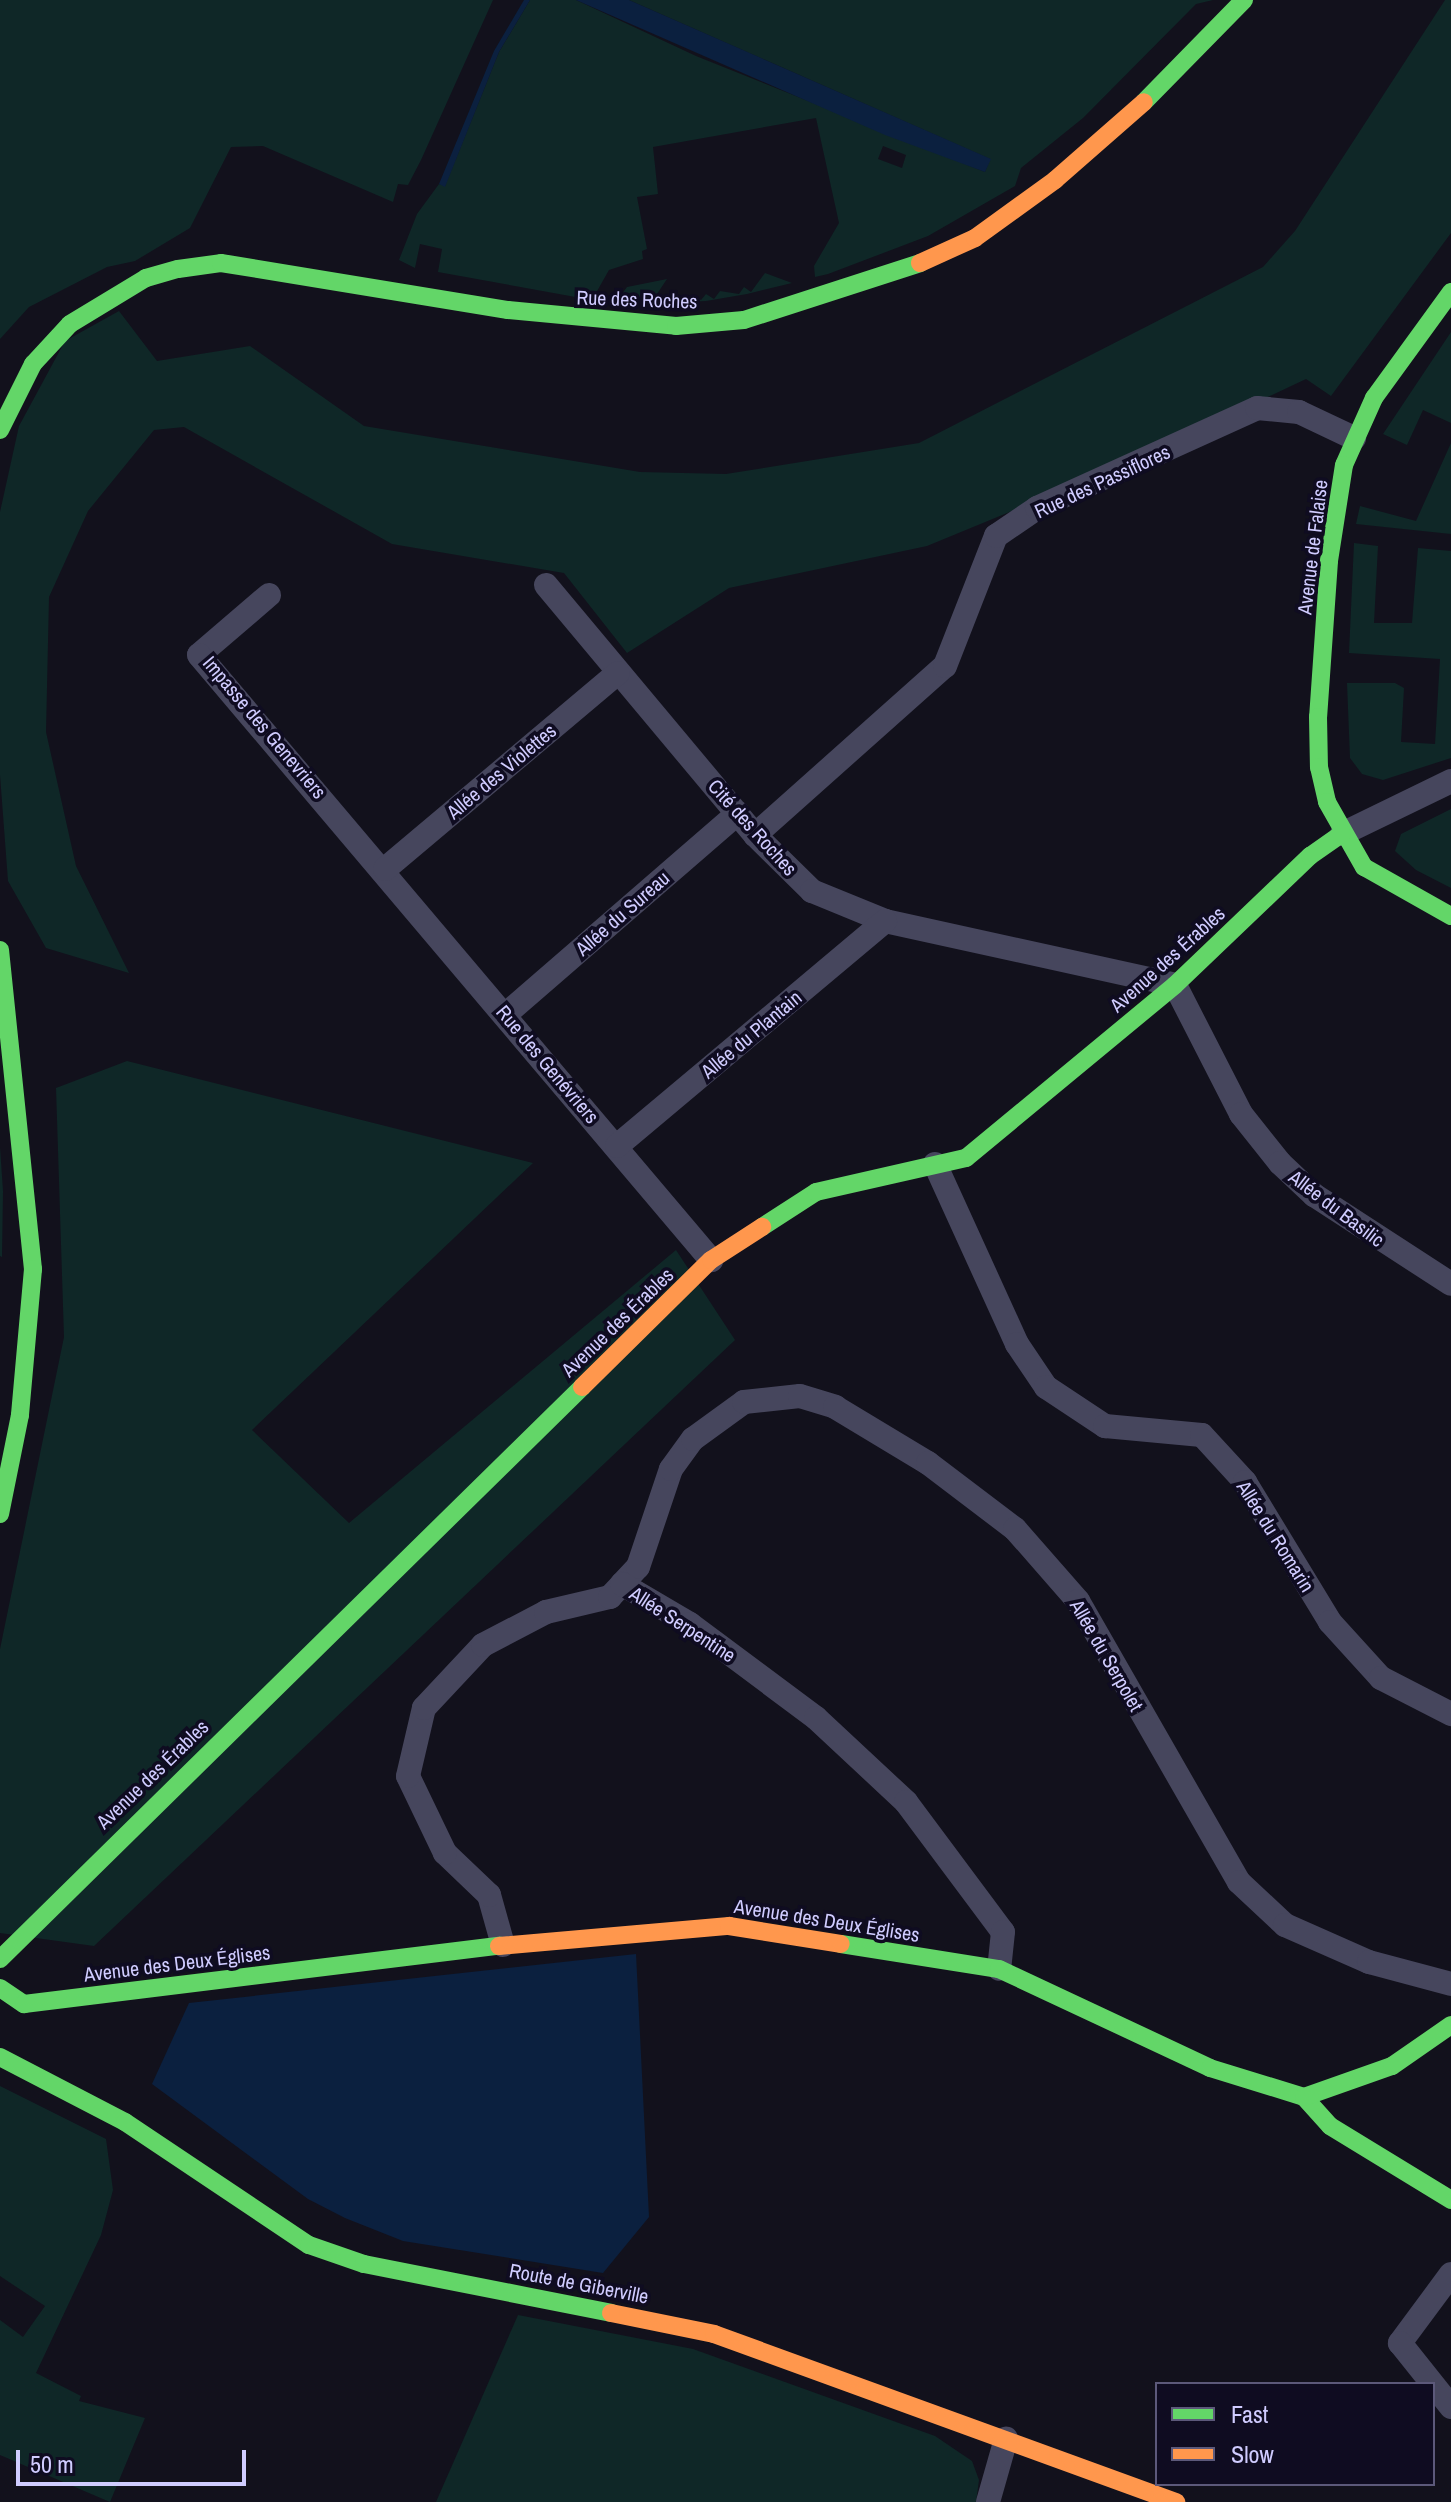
<!DOCTYPE html>
<html>
<head>
<meta charset="utf-8">
<style>
	body { margin:0 }
	#map { position:relative; width:1451px; height:2502px; overflow:hidden; background:#12111c; font-family:"Archivo Narrow",sans-serif }
	div>[style] { position:absolute }
	[style*='--x'] { left:calc(var(--x)*1px); top:calc(var(--y)*1px); width:calc(var(--w)*1px); rotate:calc(var(--a)*1deg) }
	.green>* { inset:0; background:#0f2727 }
	.water>* { inset:0; background:#0b203f }
	.street>* { height:24px; margin:-12px; padding:0 12px; transform-origin:12px; border-radius:12px; background:#46465d }
	.fast>* { height:18px; margin:-9px; padding:0 9px; transform-origin:9px; border-radius:9px; background:#63d668 }
	.slow>* { height:18px; margin:-9px; padding:0 9px; transform-origin:9px; border-radius:9px; background:#ff974d }
	span { translate:-50% -50%; white-space:nowrap; text-align:center; line-height:1.15; -webkit-text-stroke:7px #0f0c21; paint-order:stroke }
	.street-label { font-size:20px; color:#d0ccff }
	.legend { position:absolute; left:1155px; top:2382px; width:280px; height:104px; box-sizing:border-box; background:#0f0c21; border:2px solid #5c597a; margin:0; padding:10px 14px; list-style:none; font-size:24px; color:#d0ccff }
	.legend li { display:flex; align-items:center; gap:16px; height:40px }
	.legend b { width:40px; border:2px solid #5c597a }
	.scale { position:absolute; left:16px; top:2450px; width:230px; height:36px; box-sizing:border-box; border:4px solid #d0ccff; border-top:0; padding-left:10px; font-size:24px; line-height:28px; white-space:nowrap; color:#d0ccff; -webkit-text-stroke:6px #0f0c21; paint-order:stroke }
</style>
</head>
<body>
<div id="map">
	<div class="green">
		<div style="clip-path:polygon(0 0,493px 0,421px 160px,408px 185px,398px 184px,393px 202px,263px 146px,231px 147px,190px 228px,135px 261px,107px 267px,29px 307px,0 339px)"></div>
		<div style="clip-path:polygon(evenodd,530px 0,576px 0,696px 56px,985px 172px,990px 159px,629px 0,1213px 0,1196px 4px,1083px 118px,1021px 168px,1015px 186px,928px 236px,828px 274px,815px 277px,814px 266px,839px 223px,816px 118px,653px 147px,658px 194px,637px 197px,647px 249px,642px 251px,643px 259px,609px 270px,592px 300px,438px 272px,442px 249px,420px 244px,415px 268px,399px 260px,417px 214px,439px 184px,445px 186px,499px 52px,530px 0,883px 146px,906px 155px,902px 168px,878px 159px,883px 146px)"></div>
		<div style="clip-path:polygon(1445px 0,1451px 0,1451px 233px,1331px 396px,1306px 379px,1126px 464px,927px 546px,729px 588px,627px 653px,564px 573px,392px 544px,184px 427px,154px 430px,88px 511px,49px 597px,46px 732px,76px 866px,129px 973px,46px 948px,8px 881px,0 775px,0 512px,19px 426px,65px 341px,119px 311px,157px 361px,250px 346px,364px 426px,640px 472px,726px 474px,919px 443px,1263px 267px,1295px 231px)"></div>
		<div style="clip-path:polygon(765px 273px,792px 283px,747px 294px,706px 301px,669px 303px,616px 302px,627px 287px,667px 279px,655px 297px,664px 302px,668px 296px,676px 302px,680px 297px,689px 302px,693px 295px,701px 300px,706px 294px,714px 299px,720px 291px,739px 294px,744px 287px,751px 292px)"></div>
		<div style="clip-path:polygon(1451px 332px,1451px 423px,1423px 410px,1407px 445px,1383px 434px)"></div>
		<div style="clip-path:polygon(1451px 443px,1451px 534px,1356px 524px,1360px 506px,1416px 521px)"></div>
		<div style="clip-path:polygon(1354px 543px,1378px 546px,1374px 623px,1412px 623px,1418px 548px,1451px 551px,1451px 758px,1383px 780px,1362px 774px,1350px 758px,1347px 683px,1395px 683px,1404px 688px,1401px 742px,1435px 744px,1440px 659px,1349px 653px)"></div>
		<div style="clip-path:polygon(1451px 809px,1451px 888px,1416px 870px,1395px 851px,1401px 834px)"></div>
		<div style="clip-path:polygon(127px 1061px,533px 1163px,252px 1430px,349px 1523px,676px 1250px,735px 1340px,94px 1946px,0 1933px,0 1649px,64px 1337px,56px 1088px)"></div>
		<div style="clip-path:polygon(0 1147px,3px 1191px,2px 1257px,0 1256px)"></div>
		<div style="clip-path:polygon(0 2086px,106px 2139px,113px 2190px,101px 2235px,36px 2373px,81px 2396px,79px 2401px,145px 2418px,110px 2502px,0 2455px,0 2320px,23px 2337px,45px 2306px,0 2276px)"></div>
		<div style="clip-path:polygon(518px 2315px,693px 2349px,935px 2436px,972px 2461px,979px 2480px,976px 2502px,436px 2502px)"></div>
	</div>
	<div class="water">
		<div style="clip-path:polygon(524px 0,530px 0,499px 52px,445px 187px,439px 184px,494px 51px)"></div>
		<div style="clip-path:polygon(576px 0,629px 0,991px 159px,985px 172px,885px 135px)"></div>
		<div style="clip-path:polygon(636px 1954px,649px 2217px,603px 2273px,403px 2241px,345px 2218px,308px 2199px,152px 2084px,189px 2003px)"></div>
	</div>
	<div class="street">
		<div style="--x:546;--y:585;--w:326;--a:50.1"></div>
		<div style="--x:755;--y:835;--w:80;--a:44.5"></div>
		<div style="--x:812;--y:891;--w:79;--a:22.3"></div>
		<div style="--x:885;--y:921;--w:297;--a:12.4"></div>
		<div style="--x:1175;--y:985;--w:145;--a:62.9"></div>
		<div style="--x:1241;--y:1114;--w:63;--a:51.5"></div>
		<div style="--x:1280;--y:1163;--w:47;--a:43.3"></div>
		<div style="--x:1314;--y:1195;--w:163;--a:33"></div>
		<div style="--x:269;--y:595;--w:92;--a:139.4"></div>
		<div style="--x:199;--y:655;--w:793;--a:49.76"></div>
		<div style="--x:1342;--y:834;--w:121;--a:-25.9"></div>
		<div style="--x:755;--y:835;--w:254;--a:-41.7"></div>
		<div style="--x:945;--y:666;--w:140;--a:-68.6"></div>
		<div style="--x:996;--y:536;--w:50;--a:-34.3"></div>
		<div style="--x:1037;--y:508;--w:242;--a:-24.4"></div>
		<div style="--x:1257;--y:408;--w:42;--a:5.4"></div>
		<div style="--x:1299;--y:412;--w:61;--a:25.3"></div>
		<div style="--x:385;--y:869;--w:304;--a:-40.1"></div>
		<div style="--x:506;--y:1014;--w:307;--a:-40.9"></div>
		<div style="--x:617;--y:1146;--w:350;--a:-40"></div>
		<div style="--x:935;--y:1164;--w:198;--a:65.5"></div>
		<div style="--x:1017;--y:1344;--w:52;--a:56"></div>
		<div style="--x:1046;--y:1387;--w:71;--a:33.5"></div>
		<div style="--x:1105;--y:1426;--w:97;--a:5.3"></div>
		<div style="--x:1202;--y:1435;--w:64;--a:47.5"></div>
		<div style="--x:1245;--y:1482;--w:164;--a:58.7"></div>
		<div style="--x:1330;--y:1622;--w:76;--a:47.7"></div>
		<div style="--x:1381;--y:1678;--w:79;--a:27.2"></div>
		<div style="--x:622;--y:1584;--w:23;--a:-47"></div>
		<div style="--x:638;--y:1567;--w:103;--a:-71.4"></div>
		<div style="--x:671;--y:1469;--w:37;--a:-54"></div>
		<div style="--x:693;--y:1439;--w:63;--a:-36"></div>
		<div style="--x:744;--y:1402;--w:56;--a:-6.1"></div>
		<div style="--x:800;--y:1396;--w:37;--a:17"></div>
		<div style="--x:835;--y:1407;--w:109;--a:31.1"></div>
		<div style="--x:928;--y:1463;--w:109;--a:37.2"></div>
		<div style="--x:1015;--y:1529;--w:96;--a:48.8"></div>
		<div style="--x:1078;--y:1601;--w:324;--a:60.2"></div>
		<div style="--x:1239;--y:1882;--w:63;--a:43.1"></div>
		<div style="--x:1285;--y:1925;--w:92;--a:23.8"></div>
		<div style="--x:1369;--y:1962;--w:85;--a:15"></div>
		<div style="--x:503;--y:1945;--w:52;--a:-105.6"></div>
		<div style="--x:489;--y:1895;--w:61;--a:-136.3"></div>
		<div style="--x:445;--y:1853;--w:85;--a:-115.7"></div>
		<div style="--x:408;--y:1776;--w:70;--a:-76.8"></div>
		<div style="--x:424;--y:1708;--w:86;--a:-46.9"></div>
		<div style="--x:483;--y:1645;--w:71;--a:-27.6"></div>
		<div style="--x:546;--y:1612;--w:66;--a:-13.2"></div>
		<div style="--x:610;--y:1597;--w:18;--a:-47"></div>
		<div style="--x:622;--y:1584;--w:79;--a:30.5"></div>
		<div style="--x:690;--y:1624;--w:157;--a:36.7"></div>
		<div style="--x:816;--y:1718;--w:123;--a:43"></div>
		<div style="--x:906;--y:1802;--w:162;--a:53.3"></div>
		<div style="--x:1003;--y:1932;--w:37;--a:96"></div>
		<div style="--x:1451;--y:2274;--w:86;--a:126.5"></div>
		<div style="--x:1400;--y:2343;--w:82;--a:51.4"></div>
		<div style="--x:988;--y:2502;--w:66;--a:-74.1"></div>
	</div>
	<div class="fast">
		<div style="--x:1144;--y:102;--w:143;--a:-45.6"></div>
		<div style="--x:1451;--y:292;--w:131;--a:126"></div>
		<div style="--x:1374;--y:398;--w:73;--a:114.1"></div>
		<div style="--x:1344;--y:465;--w:97;--a:98.9"></div>
		<div style="--x:1329;--y:561;--w:156;--a:94"></div>
		<div style="--x:1318;--y:717;--w:50;--a:88.9"></div>
		<div style="--x:1319;--y:767;--w:36;--a:77"></div>
		<div style="--x:1327;--y:802;--w:75;--a:60.4"></div>
		<div style="--x:1364;--y:867;--w:100;--a:29.4"></div>
		<div style="--x:0;--y:430;--w:74;--a:-63.4"></div>
		<div style="--x:33;--y:364;--w:54;--a:-47.2"></div>
		<div style="--x:70;--y:324;--w:89;--a:-31.2"></div>
		<div style="--x:146;--y:278;--w:33;--a:-16"></div>
		<div style="--x:178;--y:269;--w:43;--a:-7.9"></div>
		<div style="--x:221;--y:263;--w:291;--a:9.3"></div>
		<div style="--x:508;--y:310;--w:169;--a:5.4"></div>
		<div style="--x:676;--y:326;--w:68;--a:-5"></div>
		<div style="--x:744;--y:320;--w:185;--a:-17.9"></div>
		<div style="--x:0;--y:950;--w:321;--a:84.1"></div>
		<div style="--x:33;--y:1269;--w:147;--a:95.1"></div>
		<div style="--x:20;--y:1415;--w:101;--a:101.4"></div>
		<div style="--x:762;--y:1227;--w:64;--a:-32.9"></div>
		<div style="--x:816;--y:1192;--w:154;--a:-12.8"></div>
		<div style="--x:966;--y:1158;--w:271;--a:-39.6"></div>
		<div style="--x:1175;--y:985;--w:187;--a:-43.7"></div>
		<div style="--x:1310;--y:856;--w:39;--a:-35"></div>
		<div style="--x:841;--y:1944;--w:160;--a:9"></div>
		<div style="--x:999;--y:1969;--w:233;--a:25.1"></div>
		<div style="--x:1210;--y:2068;--w:98;--a:17.1"></div>
		<div style="--x:1304;--y:2097;--w:39;--a:48"></div>
		<div style="--x:1330;--y:2126;--w:142;--a:31.4"></div>
		<div style="--x:0;--y:1959;--w:816;--a:-44.5"></div>
		<div style="--x:0;--y:1988;--w:29;--a:34"></div>
		<div style="--x:24;--y:2004;--w:479;--a:-7"></div>
		<div style="--x:0;--y:2057;--w:141;--a:27.5"></div>
		<div style="--x:125;--y:2122;--w:221;--a:33.8"></div>
		<div style="--x:309;--y:2245;--w:58;--a:19.1"></div>
		<div style="--x:364;--y:2264;--w:252;--a:11.2"></div>
		<div style="--x:1304;--y:2097;--w:93;--a:-19.4"></div>
		<div style="--x:1392;--y:2066;--w:72;--a:-34.8"></div>
	</div>
	<div class="slow">
		<div style="--x:920;--y:263;--w:60;--a:-24.4"></div>
		<div style="--x:975;--y:238;--w:99;--a:-35.9"></div>
		<div style="--x:1055;--y:180;--w:118;--a:-41.2"></div>
		<div style="--x:582;--y:1387;--w:181;--a:-44.6"></div>
		<div style="--x:711;--y:1260;--w:61;--a:-32.9"></div>
		<div style="--x:499;--y:1946;--w:231;--a:-5"></div>
		<div style="--x:729;--y:1926;--w:113;--a:9.1"></div>
		<div style="--x:611;--y:2313;--w:105;--a:11.5"></div>
		<div style="--x:714;--y:2334;--w:492;--a:20"></div>
	</div>
	<div class="street-label">
		<span style="left:637px;top:299px;rotate:2deg">Rue des Roches</span>
		<span style="left:1102px;top:481px;rotate:-25deg">Rue des Passiflores</span>
		<span style="left:1312px;top:547px;rotate:-83deg">Avenue de Falaise</span>
		<span style="left:265px;top:727px;rotate:50deg">Impasse des Genevriers</span>
		<span style="left:501px;top:771px;rotate:-40deg">Allée des Violettes</span>
		<span style="left:753px;top:827px;rotate:48deg">Cité des Roches</span>
		<span style="left:622px;top:913px;rotate:-41deg">Allée du Sureau</span>
		<span style="left:1167px;top:959px;rotate:-42deg">Avenue des Érables</span>
		<span style="left:751px;top:1034px;rotate:-40deg">Allée du Plantain</span>
		<span style="left:548px;top:1064px;rotate:50deg">Rue des Genévriers</span>
		<span style="left:1337px;top:1208px;rotate:37deg">Allée du Basilic</span>
		<span style="left:617px;top:1322px;rotate:-44deg">Avenue des Érables</span>
		<span style="left:1276px;top:1536px;rotate:58deg">Allée du Romarin</span>
		<span style="left:683px;top:1624px;rotate:33deg">Allée Serpentine</span>
		<span style="left:1107px;top:1655px;rotate:60deg">Allée du Serpolet</span>
		<span style="left:152px;top:1774px;rotate:-44deg">Avenue des Érables</span>
		<span style="left:827px;top:1920px;rotate:9deg">Avenue des Deux Églises</span>
		<span style="left:177px;top:1963px;rotate:-7deg">Avenue des Deux Églises</span>
		<span style="left:579px;top:2283px;rotate:11deg">Route de Giberville</span>
	</div>
	<ul class="legend">
	<li><b style="height:10px;background:#63d668"></b>Fast</li>
	<li><b style="height:10px;background:#ff974d"></b>Slow</li>
	</ul>
	<div class="scale">50 m</div>
</div>
</body>
</html>
